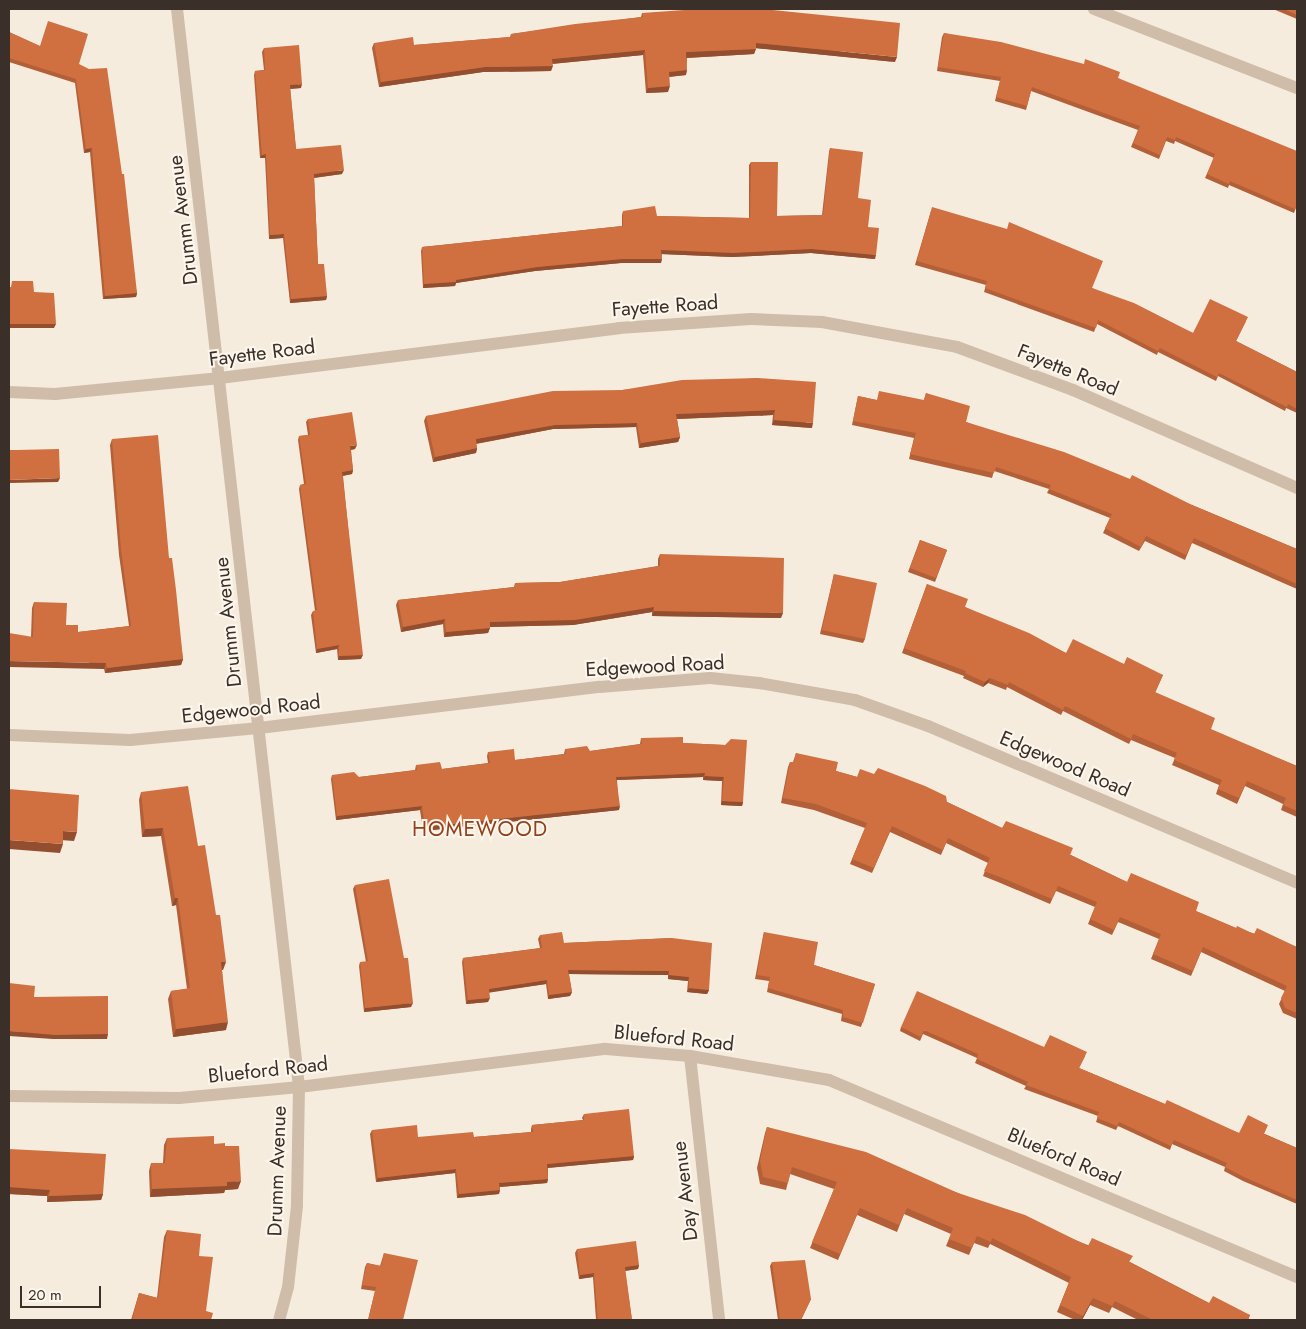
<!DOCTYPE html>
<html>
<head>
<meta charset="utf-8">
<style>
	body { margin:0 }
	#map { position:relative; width:1306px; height:1329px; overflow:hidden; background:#f5ecde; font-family:Jost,sans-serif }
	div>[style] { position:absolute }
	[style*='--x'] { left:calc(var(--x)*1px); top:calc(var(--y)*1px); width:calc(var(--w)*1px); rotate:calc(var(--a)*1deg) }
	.minor>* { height:12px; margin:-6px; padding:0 6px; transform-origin:6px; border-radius:6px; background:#cfbda9 }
	.wall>* { inset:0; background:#b36038 }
	.shaded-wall>* { inset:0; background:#924e2e }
	.building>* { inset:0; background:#d07041 }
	span { translate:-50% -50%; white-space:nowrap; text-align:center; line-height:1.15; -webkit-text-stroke:4px #fcf6ec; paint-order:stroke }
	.street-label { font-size:20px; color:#3b3029 }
	.neighbourhood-label { font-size:21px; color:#92411b; letter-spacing:1px }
	.frame { position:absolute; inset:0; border:10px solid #3b3029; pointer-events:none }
	.scale { position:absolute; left:20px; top:1286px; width:81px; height:22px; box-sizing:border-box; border:2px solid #3b3029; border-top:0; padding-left:6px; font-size:15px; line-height:18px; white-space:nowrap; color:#3b3029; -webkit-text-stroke:4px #fcf6ec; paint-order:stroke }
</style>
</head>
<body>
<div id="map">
	<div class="minor">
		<div style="--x:177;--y:9;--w:1085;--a:83.54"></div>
		<div style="--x:299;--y:1087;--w:119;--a:91"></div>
		<div style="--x:297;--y:1206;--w:81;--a:96.3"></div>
		<div style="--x:288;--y:1287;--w:34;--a:105"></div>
		<div style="--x:1094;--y:9;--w:218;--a:21.3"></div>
		<div style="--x:9;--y:392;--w:46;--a:2.5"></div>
		<div style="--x:55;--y:394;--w:166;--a:-5.5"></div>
		<div style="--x:220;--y:378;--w:402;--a:-7.1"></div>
		<div style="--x:619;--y:328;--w:132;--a:-3.9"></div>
		<div style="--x:751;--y:319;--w:71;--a:2.4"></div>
		<div style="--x:822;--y:322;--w:137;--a:10.5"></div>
		<div style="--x:957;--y:347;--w:124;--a:20.3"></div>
		<div style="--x:1073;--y:390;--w:244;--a:23.6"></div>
		<div style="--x:9;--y:735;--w:121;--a:2.4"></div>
		<div style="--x:130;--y:740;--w:130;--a:-5.3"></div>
		<div style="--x:259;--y:728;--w:343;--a:-6.9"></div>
		<div style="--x:600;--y:687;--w:110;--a:-4.7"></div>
		<div style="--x:710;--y:678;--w:49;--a:5.8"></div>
		<div style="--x:759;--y:683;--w:97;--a:10"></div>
		<div style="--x:855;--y:700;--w:77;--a:19.6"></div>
		<div style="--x:928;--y:726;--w:401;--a:23"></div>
		<div style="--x:690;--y:1056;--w:266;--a:83.7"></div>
		<div style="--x:9;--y:1096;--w:170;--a:0.7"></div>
		<div style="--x:179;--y:1098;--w:121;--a:-5.2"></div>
		<div style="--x:299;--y:1087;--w:309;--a:-7.1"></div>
		<div style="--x:606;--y:1049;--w:84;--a:4.8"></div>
		<div style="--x:690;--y:1056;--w:141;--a:9.8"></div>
		<div style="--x:829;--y:1080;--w:508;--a:22.83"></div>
	</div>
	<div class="wall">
		<div style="clip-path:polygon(1273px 9px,1297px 9px,1297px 19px)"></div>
		<div style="clip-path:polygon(642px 13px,895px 62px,756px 48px,754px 54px,687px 58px,686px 75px,669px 77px,668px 92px,646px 93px,643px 55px,552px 64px,551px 71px,483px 72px,379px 87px,372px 48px,374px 43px,414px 45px,510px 37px,511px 34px,641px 17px)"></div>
		<div style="clip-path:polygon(9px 32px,79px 64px,137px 293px,136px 297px,103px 299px,90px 152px,84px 153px,75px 83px,9px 62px)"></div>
		<div style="clip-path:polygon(944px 33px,1118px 78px,1297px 205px,1294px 213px,1229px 185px,1228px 188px,1205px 178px,1214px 158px,1175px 141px,1174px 144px,1166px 141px,1159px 159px,1131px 147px,1138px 130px,1031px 91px,1026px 110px,995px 101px,1000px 81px,937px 71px,942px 37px)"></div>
		<div style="clip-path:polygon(264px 48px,301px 88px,290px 89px,296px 149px,342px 174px,314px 178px,318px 264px,327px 296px,326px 300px,290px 303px,283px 238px,269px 239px,265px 158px,260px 158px,254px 75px,255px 71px,264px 70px,262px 52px)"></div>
		<div style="clip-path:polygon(830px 148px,858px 198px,868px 227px,875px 259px,811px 253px,732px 257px,662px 254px,661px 263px,621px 263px,535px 271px,456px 283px,455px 286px,423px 288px,421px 251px,422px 247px,622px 226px,622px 215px,623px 211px,657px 216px,749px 218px,749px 165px,751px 162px,777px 216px,822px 215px,829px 152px)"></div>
		<div style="clip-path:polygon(931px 211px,1092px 288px,1193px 333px,1246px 321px,1236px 341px,1297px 372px,1297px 413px,1286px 408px,1285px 411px,1218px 376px,1216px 381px,1158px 352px,1157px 355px,1097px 324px,1094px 332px,984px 292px,986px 285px,915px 265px)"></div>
		<div style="clip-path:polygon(758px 378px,812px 428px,772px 425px,773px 415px,677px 419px,680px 437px,678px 442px,639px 448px,636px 427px,553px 429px,476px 444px,477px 448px,476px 453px,433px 462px,424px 421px,426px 416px,622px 390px)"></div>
		<div style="clip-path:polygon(926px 393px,966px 422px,1192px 505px,1297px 549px,1297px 589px,1192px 543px,1185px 560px,1145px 541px,1139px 551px,1103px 533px,1110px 518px,1047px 493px,1049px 489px,994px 471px,992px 478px,909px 459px,914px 438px,852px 425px,858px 396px,876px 400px,924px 400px)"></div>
		<div style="clip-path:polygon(308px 419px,355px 449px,351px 450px,353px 470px,352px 474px,343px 476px,361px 659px,338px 660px,337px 649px,316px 653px,311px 615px,313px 611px,315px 611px,299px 489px,300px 485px,304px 484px,298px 440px,299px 436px,308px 435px,306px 422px)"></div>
		<div style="clip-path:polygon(112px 439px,169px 558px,183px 659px,181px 665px,105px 673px,104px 669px,31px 637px,32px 608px,34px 602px,66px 625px,78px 632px,129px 626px,119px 555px,110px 445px)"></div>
		<div style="clip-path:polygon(920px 540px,947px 550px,935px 582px,908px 572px)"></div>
		<div style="clip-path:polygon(660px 554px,781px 618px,652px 616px,652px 612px,573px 625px,490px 627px,488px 633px,444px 637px,443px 624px,401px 632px,396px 605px,398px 600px,514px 587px,515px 583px,560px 582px,658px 566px,658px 559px)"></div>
		<div style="clip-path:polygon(834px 574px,865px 639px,863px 643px,820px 634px)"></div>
		<div style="clip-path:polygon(927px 584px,965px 607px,1066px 653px,1124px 664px,1163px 675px,1155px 693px,1211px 730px,1297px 766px,1297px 817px,1281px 810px,1283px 804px,1245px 786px,1237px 804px,1216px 794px,1219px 785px,1172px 765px,1175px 758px,1131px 740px,1129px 744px,1063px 711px,1061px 715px,1007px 687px,1006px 690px,988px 683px,983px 687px,963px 678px,964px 676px,902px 653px)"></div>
		<div style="clip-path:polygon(641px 738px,683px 743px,725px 745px,743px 802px,742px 806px,721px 805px,722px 781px,703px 780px,703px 777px,617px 780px,619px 810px,423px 831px,420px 810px,336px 820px,331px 779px,332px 775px,359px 777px,415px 770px,416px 765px,442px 769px,488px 763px,487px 756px,488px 752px,515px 760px,564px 754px,565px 749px,590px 751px,640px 744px)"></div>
		<div style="clip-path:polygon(796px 753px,836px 771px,947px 802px,1002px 828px,1071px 855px,1127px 882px,1236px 928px,1297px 947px,1297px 1019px,1283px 1013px,1279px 1004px,1285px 991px,1201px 952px,1191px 976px,1151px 959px,1159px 939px,1118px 922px,1112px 935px,1088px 924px,1095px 907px,1056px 891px,1050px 904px,998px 882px,983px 876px,988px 863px,946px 843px,941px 855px,890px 832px,872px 873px,850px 864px,865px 828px,814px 810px,781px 803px,788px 767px,790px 762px,793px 762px)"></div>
		<div style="clip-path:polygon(141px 792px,198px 846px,223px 970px,222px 970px,226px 1030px,173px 1037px,168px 999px,171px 991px,187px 989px,176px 905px,172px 906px,161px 836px,142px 837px,139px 800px)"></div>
		<div style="clip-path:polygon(355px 885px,411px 1007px,364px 1012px,359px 966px,360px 962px,366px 962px,353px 889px)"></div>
		<div style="clip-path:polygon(764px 932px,814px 965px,875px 984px,861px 1027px,841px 1021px,842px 1014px,767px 992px,769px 981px,755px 979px,763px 936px)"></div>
		<div style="clip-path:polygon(540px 935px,564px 943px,672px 938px,709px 990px,707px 994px,687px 992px,688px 981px,668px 979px,668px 975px,569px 974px,572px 992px,570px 996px,548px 999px,546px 984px,489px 992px,488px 1002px,466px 1004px,462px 962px,463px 958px,540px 948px,538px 939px)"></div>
		<div style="clip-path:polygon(901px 1027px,1044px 1047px,1085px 1056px,1079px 1068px,1165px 1104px,1239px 1133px,1265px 1134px,1297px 1148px,1297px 1204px,1243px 1181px,1224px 1171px,1225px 1167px,1172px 1144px,1170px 1150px,1118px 1126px,1116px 1130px,1096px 1122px,1098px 1116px,1024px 1089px,1026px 1086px,975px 1063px,977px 1058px,923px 1034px,920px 1041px,900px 1031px)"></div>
		<div style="clip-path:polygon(584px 1114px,634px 1156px,633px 1160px,548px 1168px,548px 1179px,547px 1183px,500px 1187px,499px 1194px,457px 1198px,455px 1173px,376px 1182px,370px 1134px,372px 1130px,418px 1137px,474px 1137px,531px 1132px,531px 1129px,532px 1125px,583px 1120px,582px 1118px)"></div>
		<div style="clip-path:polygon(767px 1127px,958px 1193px,1130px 1262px,1209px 1303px,1250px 1315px,1248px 1320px,1138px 1320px,1112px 1307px,1109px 1313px,1090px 1305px,1082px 1320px,1075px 1320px,1057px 1312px,1069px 1283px,990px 1244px,988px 1248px,974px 1243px,969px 1255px,946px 1246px,951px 1234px,904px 1214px,897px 1232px,857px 1215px,838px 1260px,810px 1248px,834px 1189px,790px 1174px,786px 1190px,760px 1184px,757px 1168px,765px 1133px)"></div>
		<div style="clip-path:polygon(167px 1138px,214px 1144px,225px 1146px,238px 1189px,225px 1190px,224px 1193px,150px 1197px,149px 1171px,151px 1163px,163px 1163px,164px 1145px)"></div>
		<div style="clip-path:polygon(9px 1149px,103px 1194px,101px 1200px,47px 1202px,47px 1196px,9px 1194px)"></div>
		<div style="clip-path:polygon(167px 1230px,199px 1256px,206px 1311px,211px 1320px,131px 1320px,139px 1293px,157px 1298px,164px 1237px)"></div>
		<div style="clip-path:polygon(577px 1249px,639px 1265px,638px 1269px,625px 1271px,632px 1320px,596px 1320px,593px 1277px,579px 1279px,575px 1253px)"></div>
		<div style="clip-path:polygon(384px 1253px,403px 1320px,368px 1320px,375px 1291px,361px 1289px,365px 1267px,367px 1263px,380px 1266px)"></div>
		<div style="clip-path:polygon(772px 1262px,811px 1299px,801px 1320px,778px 1320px,770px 1266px)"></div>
	</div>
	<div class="shaded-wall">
		<div style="clip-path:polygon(756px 43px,897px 57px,895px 62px,754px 48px)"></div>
		<div style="clip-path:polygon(756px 49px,754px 54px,684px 58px,686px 52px)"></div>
		<div style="clip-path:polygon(645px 50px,643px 55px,550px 64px,552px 59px)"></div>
		<div style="clip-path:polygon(553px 66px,551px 71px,483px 72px,379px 87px,381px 82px,485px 67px)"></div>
		<div style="clip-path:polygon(687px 70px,686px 75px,667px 77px,669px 72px)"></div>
		<div style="clip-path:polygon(302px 84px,301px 88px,288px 89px,290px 85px)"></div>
		<div style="clip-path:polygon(670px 86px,668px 92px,646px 93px,648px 88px)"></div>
		<div style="clip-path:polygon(92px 148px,90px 152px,84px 153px,86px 149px)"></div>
		<div style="clip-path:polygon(266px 154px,265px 158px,260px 158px,262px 155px)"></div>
		<div style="clip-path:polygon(344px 170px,342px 174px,312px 178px,314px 174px)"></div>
		<div style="clip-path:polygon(284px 234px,283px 238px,269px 239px,270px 235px)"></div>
		<div style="clip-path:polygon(812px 249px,876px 255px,875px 259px,811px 253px,732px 257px,660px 254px,661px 250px)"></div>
		<div style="clip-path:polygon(622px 259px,662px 259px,661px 263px,621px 263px,535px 271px,456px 283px,455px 286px,423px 288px,424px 284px,537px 267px)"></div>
		<div style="clip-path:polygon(137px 293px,136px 297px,103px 299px,105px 296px)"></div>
		<div style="clip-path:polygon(327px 296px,326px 300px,290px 303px,291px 299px)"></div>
		<div style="clip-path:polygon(9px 324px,56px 324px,54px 328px,9px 328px)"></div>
		<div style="clip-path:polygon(775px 410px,773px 415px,675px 419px,676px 414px)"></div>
		<div style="clip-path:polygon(774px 420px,813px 423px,812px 428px,772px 425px)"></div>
		<div style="clip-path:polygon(637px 423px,636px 427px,553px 429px,474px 444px,476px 439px,555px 425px)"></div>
		<div style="clip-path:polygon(680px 437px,678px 442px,639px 448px,641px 443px)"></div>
		<div style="clip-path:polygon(357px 445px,355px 449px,349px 450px,350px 446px)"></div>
		<div style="clip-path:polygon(477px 448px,476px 453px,433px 462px,435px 457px)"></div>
		<div style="clip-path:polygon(353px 470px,352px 474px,341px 476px,342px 472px)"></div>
		<div style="clip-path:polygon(60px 478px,58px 482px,9px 483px,9px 480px)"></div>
		<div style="clip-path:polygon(654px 607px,652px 612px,573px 625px,488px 627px,490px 622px)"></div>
		<div style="clip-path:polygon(654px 611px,783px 613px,781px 618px,652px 616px)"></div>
		<div style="clip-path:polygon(445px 619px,443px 624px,401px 632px,403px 627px)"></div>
		<div style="clip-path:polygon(490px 628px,488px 633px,444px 637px,446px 632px)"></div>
		<div style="clip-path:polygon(339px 645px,337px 649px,316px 653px,317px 649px)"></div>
		<div style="clip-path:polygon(363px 655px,361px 659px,338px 660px,339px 656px)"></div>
		<div style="clip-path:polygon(183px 659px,181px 665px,105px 673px,107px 668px)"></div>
		<div style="clip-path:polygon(9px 661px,106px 663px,104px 669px,9px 667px)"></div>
		<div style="clip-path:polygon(990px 678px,988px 683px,983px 687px,985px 682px)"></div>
		<div style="clip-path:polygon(705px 773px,703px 777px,615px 780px,616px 777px)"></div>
		<div style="clip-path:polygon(705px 776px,724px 777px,722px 781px,703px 780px)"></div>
		<div style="clip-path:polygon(722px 801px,743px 802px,742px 806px,721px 805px)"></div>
		<div style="clip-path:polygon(422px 806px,420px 810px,336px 820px,337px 816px)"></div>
		<div style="clip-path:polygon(620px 806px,619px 810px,423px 831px,425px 827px)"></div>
		<div style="clip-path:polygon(163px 828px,161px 836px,142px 837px,145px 829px)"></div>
		<div style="clip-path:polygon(63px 831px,77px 832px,74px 841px,60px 840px)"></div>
		<div style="clip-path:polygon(9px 840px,63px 844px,60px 853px,9px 849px)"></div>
		<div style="clip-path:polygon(175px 898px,178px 898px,176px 905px,172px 906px)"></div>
		<div style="clip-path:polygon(221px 962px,226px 962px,223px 970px,218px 970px)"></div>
		<div style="clip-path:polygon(568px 970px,669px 971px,668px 975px,567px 974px)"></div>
		<div style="clip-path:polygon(669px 975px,689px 977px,688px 981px,668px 979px)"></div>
		<div style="clip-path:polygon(547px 980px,546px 984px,487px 993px,489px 989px)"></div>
		<div style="clip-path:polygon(689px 988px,709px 990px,707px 994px,687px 992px)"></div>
		<div style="clip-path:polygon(572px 992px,570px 996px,548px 999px,549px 995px)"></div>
		<div style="clip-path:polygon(490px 998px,488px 1002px,466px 1004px,468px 1000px)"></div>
		<div style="clip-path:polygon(413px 1003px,411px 1007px,364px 1012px,365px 1008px)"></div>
		<div style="clip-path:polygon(228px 1022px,226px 1030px,173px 1037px,176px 1029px)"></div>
		<div style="clip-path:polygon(9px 1031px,108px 1034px,107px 1039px,53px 1039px,9px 1036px)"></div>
		<div style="clip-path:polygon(634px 1156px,633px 1160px,546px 1168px,547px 1164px)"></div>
		<div style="clip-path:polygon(456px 1169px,455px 1173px,376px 1182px,378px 1178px)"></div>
		<div style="clip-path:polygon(548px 1179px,547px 1183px,498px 1187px,499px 1183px)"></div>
		<div style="clip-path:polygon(241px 1181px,238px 1189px,225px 1190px,224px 1193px,150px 1197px,152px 1189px,227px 1182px)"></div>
		<div style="clip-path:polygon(9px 1187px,50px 1190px,47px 1196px,9px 1194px)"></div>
		<div style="clip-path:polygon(500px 1190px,499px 1194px,457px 1198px,459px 1194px)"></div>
		<div style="clip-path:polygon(103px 1194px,101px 1200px,47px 1202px,49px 1196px)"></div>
		<div style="clip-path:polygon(639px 1265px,638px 1269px,623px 1271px,625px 1267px)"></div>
		<div style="clip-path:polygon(594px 1273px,593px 1277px,579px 1279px,580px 1275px)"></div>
		<div style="clip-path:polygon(1093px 1298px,1090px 1305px,1082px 1320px,1083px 1316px)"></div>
	</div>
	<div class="building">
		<div style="clip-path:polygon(698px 9px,763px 9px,900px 23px,897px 57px,756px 43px,756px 49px,686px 52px,687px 70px,669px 72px,670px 86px,648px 88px,645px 50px,552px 59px,553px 66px,485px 67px,381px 82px,374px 43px,413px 37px,414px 45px,511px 37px,511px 34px,575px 24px,643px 17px,642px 13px)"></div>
		<div style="clip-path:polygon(1284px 9px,1297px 9px,1297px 15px)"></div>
		<div style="clip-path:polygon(48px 21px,88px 34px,79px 64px,89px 69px,107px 68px,122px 174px,124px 174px,137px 293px,105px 296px,92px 148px,86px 149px,76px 79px,9px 58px,9px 32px,40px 46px)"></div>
		<div style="clip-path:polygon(944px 33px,1001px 42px,1084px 64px,1085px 59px,1120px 72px,1118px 78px,1297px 151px,1297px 204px,1295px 209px,1230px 181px,1229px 184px,1207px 174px,1215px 154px,1176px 137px,1175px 140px,1167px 137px,1160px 155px,1133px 143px,1140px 126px,1032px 87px,1027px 106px,996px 97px,1001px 77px,938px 67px)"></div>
		<div style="clip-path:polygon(299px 45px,302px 84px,290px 85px,296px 149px,341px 145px,344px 170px,314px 174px,318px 264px,324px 264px,327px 296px,291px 299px,284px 234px,270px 235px,266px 154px,262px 155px,255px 71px,265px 70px,264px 48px)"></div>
		<div style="clip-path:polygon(830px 148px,863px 152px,858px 198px,871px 200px,868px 227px,879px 228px,876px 255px,812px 249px,733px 253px,661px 250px,662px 259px,622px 259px,537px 267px,456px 280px,456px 282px,424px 284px,422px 247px,623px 226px,623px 211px,655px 206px,657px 216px,750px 218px,751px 162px,778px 162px,777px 216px,823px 215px)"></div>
		<div style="clip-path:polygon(932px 207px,1007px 229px,1009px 222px,1103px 261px,1092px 288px,1134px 303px,1193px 333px,1210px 299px,1248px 317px,1236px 341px,1297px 372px,1297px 409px,1288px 404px,1287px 407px,1219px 373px,1217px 377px,1160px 348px,1158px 351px,1098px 320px,1096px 328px,985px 288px,987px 281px,917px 261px)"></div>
		<div style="clip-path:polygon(12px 281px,33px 281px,34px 292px,54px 293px,56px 324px,9px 324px,9px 287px,11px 287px)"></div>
		<div style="clip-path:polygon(758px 378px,816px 382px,813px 423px,774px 420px,775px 410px,676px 414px,680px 437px,641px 443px,637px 423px,555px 425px,476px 439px,477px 448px,435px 457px,426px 416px,553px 391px,622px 390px,682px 380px)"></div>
		<div style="clip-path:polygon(879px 391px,924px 400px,926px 393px,970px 406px,966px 422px,1064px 452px,1130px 479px,1132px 475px,1192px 505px,1297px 549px,1297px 584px,1194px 538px,1186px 555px,1146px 536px,1141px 547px,1105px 528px,1112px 514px,1049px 489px,1051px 485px,996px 467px,994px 473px,910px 454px,916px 433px,853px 421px,858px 396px,877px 400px)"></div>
		<div style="clip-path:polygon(352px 412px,357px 445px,350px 446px,353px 470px,342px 472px,363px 655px,339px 656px,339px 645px,317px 649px,313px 611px,317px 610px,300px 485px,306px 484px,299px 436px,310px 435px,308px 419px)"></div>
		<div style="clip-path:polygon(158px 435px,169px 558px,172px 558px,176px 590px,183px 659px,107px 668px,106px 663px,9px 661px,9px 633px,33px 637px,34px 602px,67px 603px,66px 625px,78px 625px,78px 632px,131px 626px,121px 549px,112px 439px)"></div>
		<div style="clip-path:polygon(59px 449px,60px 478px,9px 480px,9px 450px,17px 450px)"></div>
		<div style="clip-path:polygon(920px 540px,947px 550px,936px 578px,910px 568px)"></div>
		<div style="clip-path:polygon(660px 554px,784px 558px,783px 613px,654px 611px,654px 607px,575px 620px,490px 622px,490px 628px,446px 632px,445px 619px,403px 627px,398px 600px,515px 587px,515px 583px,560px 582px,660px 566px)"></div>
		<div style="clip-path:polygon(834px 574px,877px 583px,865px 639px,822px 630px)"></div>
		<div style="clip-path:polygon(927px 584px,968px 599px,965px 607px,1029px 633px,1066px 653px,1073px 639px,1124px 664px,1127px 657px,1163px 675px,1155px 692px,1215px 718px,1211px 729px,1297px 766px,1297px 811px,1283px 805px,1286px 798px,1247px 781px,1239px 798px,1218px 789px,1222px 780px,1174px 760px,1177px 753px,1133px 734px,1131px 739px,1065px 706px,1063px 710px,1009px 682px,1008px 685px,990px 678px,985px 682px,965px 673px,966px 671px,904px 648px)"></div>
		<div style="clip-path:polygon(683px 737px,683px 743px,725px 745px,731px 739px,747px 740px,743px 802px,722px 801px,724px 777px,705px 776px,705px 773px,616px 777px,620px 806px,425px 827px,422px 806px,337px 816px,332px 775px,354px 772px,359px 777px,417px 770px,416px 765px,440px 762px,442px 769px,490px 763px,488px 752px,514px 749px,515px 760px,566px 754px,565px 749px,587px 746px,590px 751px,642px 744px,641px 738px)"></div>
		<div style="clip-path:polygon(796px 753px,838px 762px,836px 771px,857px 777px,860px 769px,874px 774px,878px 768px,925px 786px,946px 796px,947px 802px,1002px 828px,1006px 821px,1073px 848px,1070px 855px,1127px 882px,1131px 873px,1199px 902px,1196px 911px,1236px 928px,1237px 926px,1254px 934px,1257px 928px,1297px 947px,1297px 1013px,1285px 1008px,1281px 998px,1287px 986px,1203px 947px,1193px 971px,1153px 954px,1161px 934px,1120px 917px,1114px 930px,1090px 919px,1097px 902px,1058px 886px,1052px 899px,1000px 877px,984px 871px,990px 858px,948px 838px,943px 850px,892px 826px,874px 868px,852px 859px,867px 823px,816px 804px,783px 798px,790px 762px,794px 762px)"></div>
		<div style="clip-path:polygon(188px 786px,198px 846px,205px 845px,216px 915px,220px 915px,226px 962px,221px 962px,228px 1022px,176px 1029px,171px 991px,190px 988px,178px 898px,175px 898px,163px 828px,145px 829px,141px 792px)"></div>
		<div style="clip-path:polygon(9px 789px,79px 795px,77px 832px,63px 831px,63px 844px,9px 840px)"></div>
		<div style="clip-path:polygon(389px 879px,404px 958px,408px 958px,413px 1003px,365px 1008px,360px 962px,368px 961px,355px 885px)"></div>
		<div style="clip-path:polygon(562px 932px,564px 943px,672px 938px,712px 943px,709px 990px,689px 988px,689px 977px,669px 975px,669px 971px,568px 970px,572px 992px,549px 995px,547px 980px,489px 989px,490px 998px,468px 1000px,463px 958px,542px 948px,540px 935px)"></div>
		<div style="clip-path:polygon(764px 932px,818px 942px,814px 965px,875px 984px,863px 1023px,843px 1017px,843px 1010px,768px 988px,770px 977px,757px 975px)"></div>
		<div style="clip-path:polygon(9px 983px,35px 986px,34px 997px,108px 996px,108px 1034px,55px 1035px,9px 1031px)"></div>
		<div style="clip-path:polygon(917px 991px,1044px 1047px,1050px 1035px,1087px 1052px,1079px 1068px,1165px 1104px,1167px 1100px,1239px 1133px,1248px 1115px,1268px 1125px,1264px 1134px,1297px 1148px,1297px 1200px,1244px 1177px,1225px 1167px,1227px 1163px,1174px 1140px,1171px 1146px,1119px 1122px,1117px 1126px,1097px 1118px,1099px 1112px,1026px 1085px,1028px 1082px,977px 1059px,978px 1054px,924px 1030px,921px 1037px,901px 1027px)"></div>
		<div style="clip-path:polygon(629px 1109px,634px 1156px,547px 1164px,548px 1179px,499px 1183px,500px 1190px,459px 1194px,456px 1169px,378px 1178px,372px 1130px,417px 1125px,418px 1137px,473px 1132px,474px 1137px,533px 1132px,532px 1125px,584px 1120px,584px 1114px)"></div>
		<div style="clip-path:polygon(767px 1127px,866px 1152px,958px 1193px,1025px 1215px,1088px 1246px,1092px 1238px,1133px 1256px,1129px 1262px,1209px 1303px,1213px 1296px,1250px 1315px,1248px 1320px,1153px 1320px,1115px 1301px,1112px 1306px,1093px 1298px,1083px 1316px,1060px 1305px,1071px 1277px,992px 1238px,991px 1242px,977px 1236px,972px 1248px,949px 1239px,953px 1228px,907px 1208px,899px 1225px,860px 1208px,840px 1254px,812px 1242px,837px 1182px,792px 1167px,788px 1183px,763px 1177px,760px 1161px)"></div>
		<div style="clip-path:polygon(214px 1136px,214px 1144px,225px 1143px,225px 1146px,239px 1146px,241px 1181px,227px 1182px,227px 1186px,152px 1189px,151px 1163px,165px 1163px,167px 1138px)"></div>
		<div style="clip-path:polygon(9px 1149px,106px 1154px,103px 1194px,49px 1196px,50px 1190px,9px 1187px)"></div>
		<div style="clip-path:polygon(167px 1230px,201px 1234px,199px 1256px,213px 1257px,206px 1311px,213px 1313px,211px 1320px,132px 1320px,139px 1293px,158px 1298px)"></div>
		<div style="clip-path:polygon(636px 1241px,639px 1265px,625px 1267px,632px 1320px,598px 1320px,594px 1273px,580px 1275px,577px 1249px)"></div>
		<div style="clip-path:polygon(384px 1253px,418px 1260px,403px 1320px,368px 1320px,376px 1287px,362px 1285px,367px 1263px,381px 1266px)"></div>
		<div style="clip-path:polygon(805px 1260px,811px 1299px,801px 1320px,780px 1320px,772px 1262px)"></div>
	</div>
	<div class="street-label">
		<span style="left:183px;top:220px;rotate:-97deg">Drumm Avenue</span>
		<span style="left:665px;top:306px;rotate:-4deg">Fayette Road</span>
		<span style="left:262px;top:353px;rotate:-7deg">Fayette Road</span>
		<span style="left:1068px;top:370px;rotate:22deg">Fayette Road</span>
		<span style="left:228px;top:622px;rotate:-96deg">Drumm Avenue</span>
		<span style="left:655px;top:666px;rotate:-3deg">Edgewood Road</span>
		<span style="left:251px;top:709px;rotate:-6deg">Edgewood Road</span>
		<span style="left:1065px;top:764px;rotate:23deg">Edgewood Road</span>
		<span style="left:674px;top:1038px;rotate:6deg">Blueford Road</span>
		<span style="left:268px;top:1070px;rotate:-6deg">Blueford Road</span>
		<span style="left:1064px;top:1157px;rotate:23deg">Blueford Road</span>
		<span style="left:277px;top:1171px;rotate:-88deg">Drumm Avenue</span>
		<span style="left:685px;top:1191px;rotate:-97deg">Day Avenue</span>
	</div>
	<div class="neighbourhood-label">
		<span style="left:480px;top:829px">HOMEWOOD</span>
	</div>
	<div class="frame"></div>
	<div class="scale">20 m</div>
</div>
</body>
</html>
